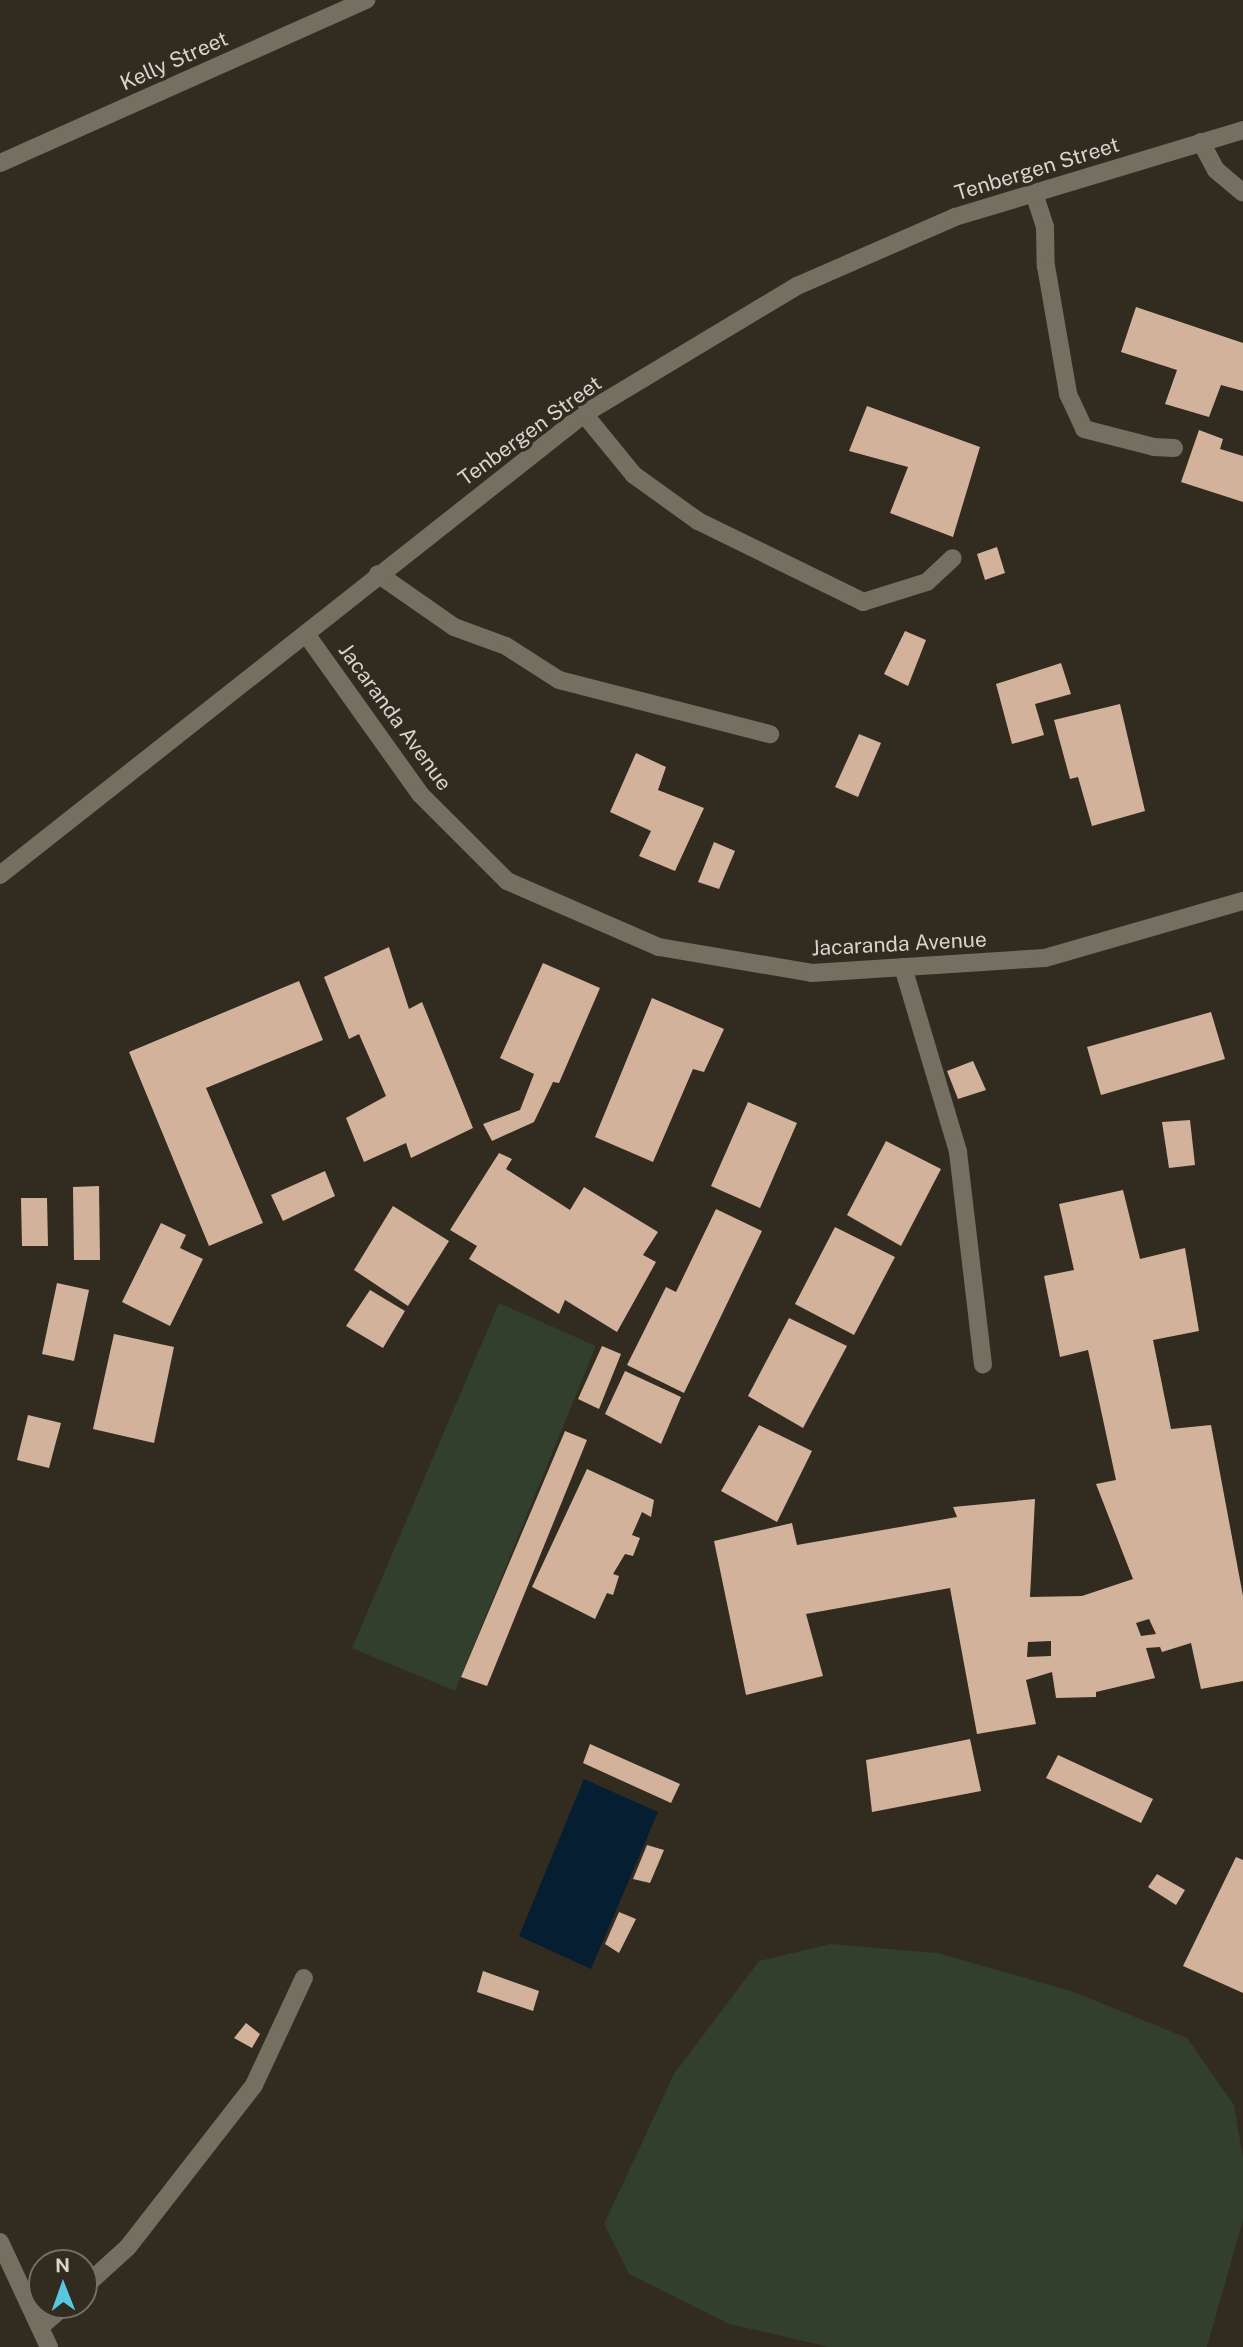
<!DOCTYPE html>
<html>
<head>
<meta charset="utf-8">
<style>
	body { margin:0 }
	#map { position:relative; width:1243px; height:2347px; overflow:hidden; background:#322b20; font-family:"Public Sans",sans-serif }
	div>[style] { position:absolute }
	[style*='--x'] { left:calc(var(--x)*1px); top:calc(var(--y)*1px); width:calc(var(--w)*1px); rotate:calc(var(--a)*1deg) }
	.green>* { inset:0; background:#313f2c }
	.water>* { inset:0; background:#061e32 }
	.building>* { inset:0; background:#d3b29c }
	.minor>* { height:18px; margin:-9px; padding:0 9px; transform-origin:9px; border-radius:9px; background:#756f61 }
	span { translate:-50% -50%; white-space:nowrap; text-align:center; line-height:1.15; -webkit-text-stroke:7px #322b20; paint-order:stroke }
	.street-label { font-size:21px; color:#d8d3cd }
	.north { position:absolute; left:28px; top:2249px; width:70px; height:70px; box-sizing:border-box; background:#322b20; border:2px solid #746e65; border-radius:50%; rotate:359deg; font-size:19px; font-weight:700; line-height:28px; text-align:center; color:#d8d3cd }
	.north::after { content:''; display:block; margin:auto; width:24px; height:32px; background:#56c9e1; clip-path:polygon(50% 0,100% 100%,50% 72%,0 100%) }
</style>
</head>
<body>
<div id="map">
	<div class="green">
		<div style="clip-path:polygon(499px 1303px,596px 1346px,455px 1691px,352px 1648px)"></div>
		<div style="clip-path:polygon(831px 1944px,938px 1953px,1074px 1992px,1187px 2038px,1234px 2105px,1243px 2158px,1243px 2220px,1207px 2347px,829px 2347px,729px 2324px,629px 2274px,604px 2224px,674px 2074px,759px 1961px)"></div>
	</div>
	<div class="water">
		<div style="clip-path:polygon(584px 1779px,658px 1812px,591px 1969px,519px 1936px)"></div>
	</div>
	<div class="building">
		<div style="clip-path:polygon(1136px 307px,1243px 343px,1243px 391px,1221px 385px,1209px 417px,1165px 404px,1177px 370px,1121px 352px)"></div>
		<div style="clip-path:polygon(867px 406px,980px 447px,953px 537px,890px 513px,908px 467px,849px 451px)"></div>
		<div style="clip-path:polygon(1199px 430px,1223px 439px,1220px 449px,1243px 456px,1243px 502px,1181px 482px)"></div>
		<div style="clip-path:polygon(997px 547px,1005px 573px,985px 580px,977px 554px)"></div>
		<div style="clip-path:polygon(905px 631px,926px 640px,908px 686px,884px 674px)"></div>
		<div style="clip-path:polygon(1061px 663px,1071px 694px,1035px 704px,1044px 735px,1012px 744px,996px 684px)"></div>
		<div style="clip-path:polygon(1120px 704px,1145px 811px,1092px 826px,1078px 777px,1070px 779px,1054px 720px)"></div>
		<div style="clip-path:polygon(859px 734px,881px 743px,858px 797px,835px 787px)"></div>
		<div style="clip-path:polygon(636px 753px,666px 767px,658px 790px,704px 808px,675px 871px,639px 856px,651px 831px,610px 812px)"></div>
		<div style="clip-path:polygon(714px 842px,735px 851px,719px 889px,698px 882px)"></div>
		<div style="clip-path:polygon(389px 947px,409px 1009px,422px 1002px,473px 1128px,411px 1158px,406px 1143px,364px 1162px,346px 1118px,386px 1096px,359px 1034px,349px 1039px,324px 977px)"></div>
		<div style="clip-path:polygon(543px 963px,600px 988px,559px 1083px,553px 1082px,534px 1122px,492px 1141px,483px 1124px,520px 1110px,534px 1074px,500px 1058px)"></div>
		<div style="clip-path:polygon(299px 981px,323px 1040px,206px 1088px,263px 1223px,209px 1246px,129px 1052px)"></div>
		<div style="clip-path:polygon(652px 998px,724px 1029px,704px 1072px,693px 1069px,653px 1162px,595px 1137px)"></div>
		<div style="clip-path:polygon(1211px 1012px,1225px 1059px,1101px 1095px,1087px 1047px)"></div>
		<div style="clip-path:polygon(973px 1061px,986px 1090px,958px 1099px,947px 1071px)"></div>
		<div style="clip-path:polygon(748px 1102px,797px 1123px,760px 1208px,711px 1186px)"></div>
		<div style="clip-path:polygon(1190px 1120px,1195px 1165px,1169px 1168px,1162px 1122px)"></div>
		<div style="clip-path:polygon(886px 1141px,941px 1169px,901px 1246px,847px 1215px)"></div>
		<div style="clip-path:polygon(499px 1153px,512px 1159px,506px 1169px,570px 1210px,584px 1187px,658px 1232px,643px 1255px,656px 1262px,617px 1332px,565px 1300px,559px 1314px,469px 1259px,477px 1246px,450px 1230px)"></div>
		<div style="clip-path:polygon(325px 1171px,335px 1196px,283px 1221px,271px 1195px)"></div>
		<div style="clip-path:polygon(99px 1186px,100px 1260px,74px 1260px,73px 1187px)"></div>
		<div style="clip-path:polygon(evenodd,1123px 1190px,1140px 1259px,1185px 1248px,1199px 1331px,1153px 1340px,1171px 1429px,1211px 1425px,1243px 1596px,1243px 1681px,1201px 1689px,1191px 1643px,1162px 1652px,1160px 1647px,1146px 1648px,1155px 1678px,1096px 1692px,1096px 1697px,1056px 1698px,1052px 1672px,1026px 1680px,1036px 1724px,977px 1734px,950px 1588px,806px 1614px,823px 1676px,746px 1695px,714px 1541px,792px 1523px,797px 1545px,957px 1517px,953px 1507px,1035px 1499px,1030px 1597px,1082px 1596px,1133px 1579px,1096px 1484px,1116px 1480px,1088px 1350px,1060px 1357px,1044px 1276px,1074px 1270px,1059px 1204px,1123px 1190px,1149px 1619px,1156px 1634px,1141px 1636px,1136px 1623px,1149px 1619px,1123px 1190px,1051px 1641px,1051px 1656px,1027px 1657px,1028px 1642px,1051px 1641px)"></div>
		<div style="clip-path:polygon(21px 1198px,47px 1198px,48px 1246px,22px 1246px)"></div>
		<div style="clip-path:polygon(393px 1206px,449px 1241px,408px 1306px,354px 1270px)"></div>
		<div style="clip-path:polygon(716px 1209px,762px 1231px,684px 1393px,627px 1365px,666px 1287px,676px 1292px)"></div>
		<div style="clip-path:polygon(161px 1223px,186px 1235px,180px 1248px,203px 1259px,170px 1326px,122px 1302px)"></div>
		<div style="clip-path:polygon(835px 1227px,895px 1257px,854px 1335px,795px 1304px)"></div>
		<div style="clip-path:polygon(57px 1283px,89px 1290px,74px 1361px,42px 1354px)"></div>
		<div style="clip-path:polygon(370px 1290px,405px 1311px,383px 1348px,346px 1326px)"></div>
		<div style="clip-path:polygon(789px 1318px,847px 1346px,803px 1428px,748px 1396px)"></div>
		<div style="clip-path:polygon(114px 1334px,174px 1347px,154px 1443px,93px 1429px)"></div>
		<div style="clip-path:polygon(602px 1346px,621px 1354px,599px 1409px,578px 1399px)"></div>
		<div style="clip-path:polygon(625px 1371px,681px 1397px,661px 1444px,605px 1414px)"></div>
		<div style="clip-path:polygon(28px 1415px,61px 1423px,49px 1468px,17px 1460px)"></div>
		<div style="clip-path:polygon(759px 1425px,812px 1451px,777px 1522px,721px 1491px)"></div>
		<div style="clip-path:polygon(565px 1431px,587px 1440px,487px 1686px,461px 1677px)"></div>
		<div style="clip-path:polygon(587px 1469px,654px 1500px,651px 1517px,642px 1512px,632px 1535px,640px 1538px,633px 1556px,625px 1554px,613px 1574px,619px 1576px,613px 1595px,607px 1593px,595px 1619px,532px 1587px)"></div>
		<div style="clip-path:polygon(970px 1739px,981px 1791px,872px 1812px,866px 1760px)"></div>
		<div style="clip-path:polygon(590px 1744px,680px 1784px,671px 1803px,583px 1763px)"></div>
		<div style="clip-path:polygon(1058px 1755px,1153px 1799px,1141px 1823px,1046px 1778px)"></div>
		<div style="clip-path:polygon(647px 1845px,664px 1850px,650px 1883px,633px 1879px)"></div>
		<div style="clip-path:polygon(1236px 1857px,1243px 1860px,1243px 1993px,1183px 1966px)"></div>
		<div style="clip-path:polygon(1157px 1874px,1185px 1890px,1176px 1905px,1148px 1887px)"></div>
		<div style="clip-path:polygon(619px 1912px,636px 1919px,619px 1953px,605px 1944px)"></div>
		<div style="clip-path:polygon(483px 1971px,539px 1991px,533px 2011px,477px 1992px)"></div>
		<div style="clip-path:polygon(246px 2023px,260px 2034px,252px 2048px,234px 2038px)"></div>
	</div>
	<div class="minor">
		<div style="--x:1201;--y:142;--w:32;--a:62"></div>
		<div style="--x:1216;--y:170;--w:35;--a:40"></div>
		<div style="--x:0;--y:163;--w:401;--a:-24"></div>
		<div style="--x:1034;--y:193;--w:36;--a:72"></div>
		<div style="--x:1045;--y:227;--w:39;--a:89"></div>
		<div style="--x:1046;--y:266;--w:130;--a:80.2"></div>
		<div style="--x:1068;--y:394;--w:38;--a:65"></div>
		<div style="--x:1084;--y:429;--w:72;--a:14.4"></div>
		<div style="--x:1154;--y:447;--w:20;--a:3"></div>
		<div style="--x:584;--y:414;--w:79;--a:50.7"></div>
		<div style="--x:634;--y:475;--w:79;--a:35.7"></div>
		<div style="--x:698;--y:521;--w:184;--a:26.1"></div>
		<div style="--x:863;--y:602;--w:67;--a:-17.4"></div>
		<div style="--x:927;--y:582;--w:35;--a:-43"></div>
		<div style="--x:378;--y:574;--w:93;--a:34.9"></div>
		<div style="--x:454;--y:627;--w:55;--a:20.1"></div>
		<div style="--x:506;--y:646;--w:63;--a:32.7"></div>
		<div style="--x:559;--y:680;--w:218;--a:14.4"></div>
		<div style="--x:306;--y:634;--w:196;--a:54.5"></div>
		<div style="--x:420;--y:794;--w:123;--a:45"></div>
		<div style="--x:507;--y:881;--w:166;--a:23.5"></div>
		<div style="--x:659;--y:947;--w:155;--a:9.6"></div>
		<div style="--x:812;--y:973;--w:233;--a:-3.7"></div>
		<div style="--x:1045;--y:958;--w:206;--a:-16.1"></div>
		<div style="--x:0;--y:875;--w:744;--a:-38.29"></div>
		<div style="--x:584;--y:414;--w:249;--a:-31"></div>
		<div style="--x:797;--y:286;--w:172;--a:-23.6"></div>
		<div style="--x:955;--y:217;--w:301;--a:-16.8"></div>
		<div style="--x:903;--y:967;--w:193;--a:73.4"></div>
		<div style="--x:958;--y:1152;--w:214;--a:83.3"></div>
		<div style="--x:0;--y:2242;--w:116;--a:65"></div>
		<div style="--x:84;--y:2287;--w:59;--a:-42.3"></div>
		<div style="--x:128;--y:2247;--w:205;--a:-52.1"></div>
		<div style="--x:254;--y:2085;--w:118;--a:-65"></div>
		<div style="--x:40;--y:2327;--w:33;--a:-41"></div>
	</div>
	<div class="street-label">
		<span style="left:174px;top:61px;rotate:-24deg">Kelly Street</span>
		<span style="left:1037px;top:169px;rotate:-17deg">Tenbergen Street</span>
		<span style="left:530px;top:431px;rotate:-36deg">Tenbergen Street</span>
		<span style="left:395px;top:717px;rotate:54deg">Jacaranda Avenue</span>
		<span style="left:899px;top:944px;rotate:-3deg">Jacaranda Avenue</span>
	</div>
	<div class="north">N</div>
</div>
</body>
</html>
